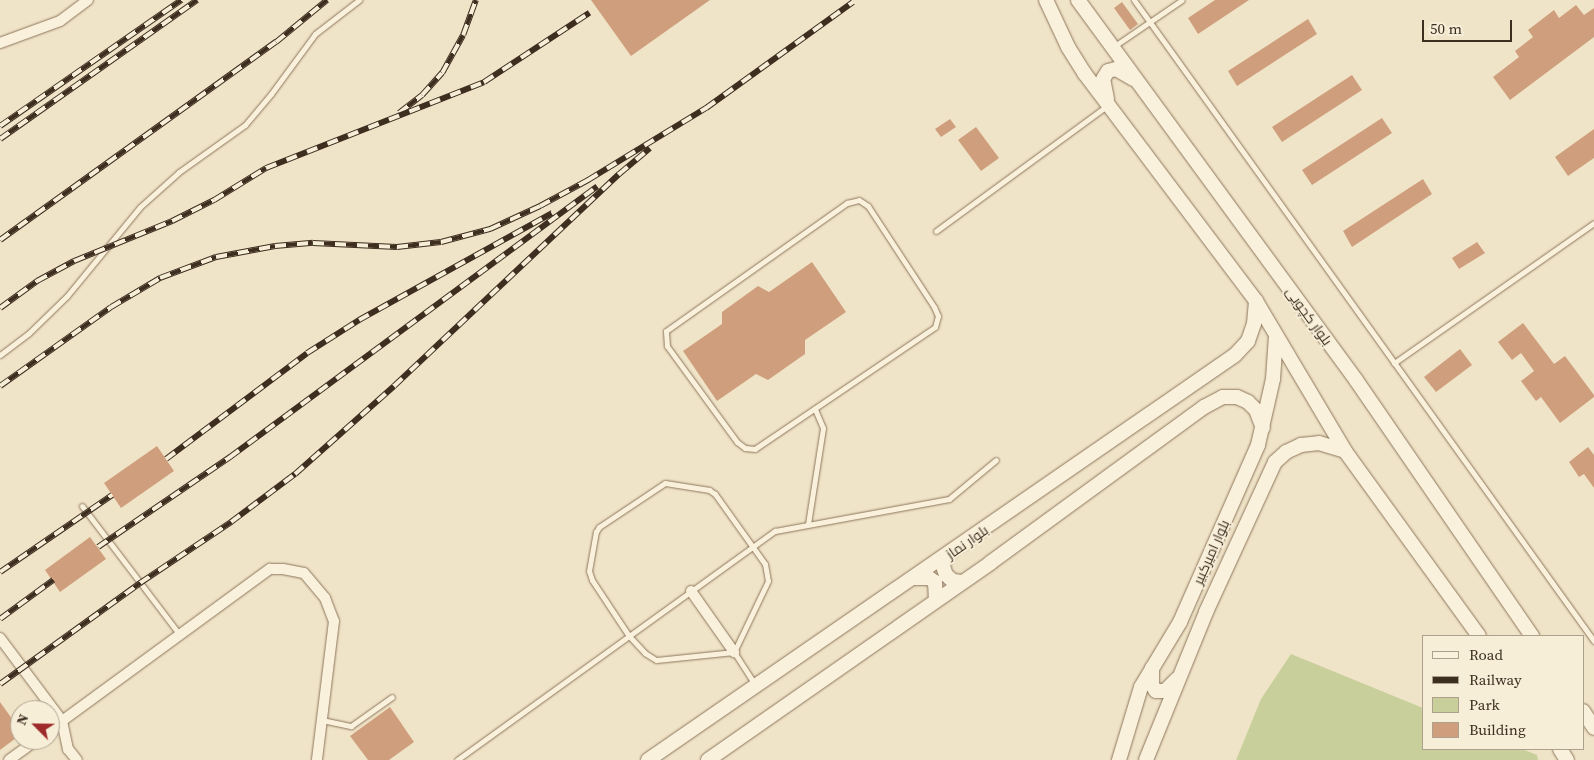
<!DOCTYPE html>
<html>
<head>
<meta charset="utf-8">
<style>
	body { margin:0 }
	#map { position:relative; width:1594px; height:760px; overflow:hidden; background:#f0e4c8; font-family:"Source Serif 4",Cairo,serif }
	div>[style] { position:absolute }
	[style*='--x'] { left:calc(var(--x)*1px); top:calc(var(--y)*1px); width:calc(var(--w)*1px); rotate:calc(var(--a)*1deg) }
	.green>* { inset:0; background:#c9cf9b }
	.building>* { inset:0; background:#cf9f7d }
	.roads { filter:drop-shadow(0 0 1px #8d765c) drop-shadow(0 0 1px #8d765c) }
	.lane>* { height:5px; margin:-2.5px; padding:0 2.5px; transform-origin:2.5px; border-radius:2.5px; background:#faf1dc }
	.street>* { height:10px; margin:-5px; padding:0 5px; transform-origin:5px; border-radius:5px; background:#faf1dc }
	.secondary>* { height:14px; margin:-7px; padding:0 7px; transform-origin:7px; border-radius:7px; background:#faf1dc }
	.rail>* { height:5.5px; margin-top:-2.75px; transform-origin:0; background:repeating-linear-gradient(90deg,#f7eed8 0 11px,#3d2e20 0 22px); box-sizing:border-box; border-block:1px solid #3d2e20 }
	span { translate:-50% -50%; white-space:nowrap; text-align:center; line-height:1.15; -webkit-text-stroke:4px #f7eed8; paint-order:stroke }
	.street-label { font-size:14px; color:#3d2e20 }
	.legend { position:absolute; left:1422px; top:635px; width:162px; height:115px; box-sizing:border-box; background:#f7eed8; border:1px solid #ada18e; margin:0; padding:6px 9px; list-style:none; font-size:15px; color:#3d2e20 }
	.legend li { display:flex; align-items:center; gap:10px; height:25px }
	.legend b { width:25px; border:1px solid #ada18e }
	.north { position:absolute; left:10px; top:700px; width:50px; height:50px; box-sizing:border-box; background:#f7eed8; border:1px solid #ada18e; border-radius:50%; rotate:293deg; font-size:14px; font-weight:700; line-height:20px; text-align:center; color:#3d2e20 }
	.north::after { content:''; display:block; margin:auto; width:18px; height:22px; background:#9e2a2b; clip-path:polygon(50% 0,100% 100%,50% 72%,0 100%) }
	.scale { position:absolute; left:1422px; top:20px; width:90px; height:22px; box-sizing:border-box; border:2px solid #3d2e20; border-top:0; padding-left:6px; font-size:15px; line-height:18px; white-space:nowrap; color:#3d2e20; -webkit-text-stroke:4px #f7eed8; paint-order:stroke }
</style>
</head>
<body>
<div id="map">
	<div class="green">
		<div style="clip-path:polygon(1291px 654px,1423px 708px,1423px 749px,1522px 749px,1537px 755px,1538px 760px,1236px 760px,1261px 699px)"></div>
	</div>
	<div class="building">
		<div style="clip-path:polygon(591px 0,710px 0,631px 56px)"></div>
		<div style="clip-path:polygon(1215px 0,1249px 0,1198px 34px,1188px 18px)"></div>
		<div style="clip-path:polygon(1122px 2px,1138px 24px,1130px 30px,1114px 8px)"></div>
		<div style="clip-path:polygon(1576px 5px,1584px 15px,1594px 8px,1594px 37px,1510px 100px,1493px 77px,1519px 57px,1515px 51px,1533px 37px,1528px 30px,1554px 10px,1559px 18px)"></div>
		<div style="clip-path:polygon(1308px 19px,1317px 34px,1237px 86px,1228px 71px)"></div>
		<div style="clip-path:polygon(1352px 75px,1362px 90px,1282px 142px,1272px 127px)"></div>
		<div style="clip-path:polygon(1382px 118px,1392px 133px,1312px 185px,1302px 170px)"></div>
		<div style="clip-path:polygon(950px 119px,956px 127px,941px 137px,935px 129px)"></div>
		<div style="clip-path:polygon(976px 127px,999px 158px,981px 171px,958px 140px)"></div>
		<div style="clip-path:polygon(1594px 129px,1594px 158px,1568px 176px,1555px 157px)"></div>
		<div style="clip-path:polygon(1423px 179px,1432px 194px,1352px 247px,1343px 231px)"></div>
		<div style="clip-path:polygon(1477px 242px,1485px 253px,1459px 269px,1452px 258px)"></div>
		<div style="clip-path:polygon(812px 262px,846px 312px,805px 340px,805px 354px,768px 380px,756px 374px,717px 401px,683px 351px,722px 324px,722px 312px,758px 286px,769px 292px)"></div>
		<div style="clip-path:polygon(1523px 323px,1554px 364px,1565px 356px,1594px 395px,1594px 397px,1560px 423px,1541px 397px,1536px 401px,1521px 381px,1534px 371px,1521px 353px,1512px 360px,1498px 342px)"></div>
		<div style="clip-path:polygon(1460px 349px,1472px 365px,1436px 392px,1424px 377px)"></div>
		<div style="clip-path:polygon(157px 446px,174px 471px,121px 508px,104px 483px)"></div>
		<div style="clip-path:polygon(1588px 447px,1594px 455px,1594px 488px,1584px 474px,1579px 477px,1569px 462px)"></div>
		<div style="clip-path:polygon(90px 537px,106px 559px,60px 592px,45px 570px)"></div>
		<div style="clip-path:polygon(0 702px,20px 730px,20px 735px,0 750px)"></div>
		<div style="clip-path:polygon(390px 707px,414px 742px,389px 760px,368px 760px,350px 736px)"></div>
	</div>
	<div class="roads">
		<div class="lane">
			<div style="--x:1134;--y:0;--w:789;--a:54.34"></div>
			<div style="--x:1113;--y:47;--w:83;--a:-34.3"></div>
			<div style="--x:859;--y:200;--w:11;--a:34"></div>
			<div style="--x:868;--y:206;--w:121;--a:56.8"></div>
			<div style="--x:934;--y:307;--w:10;--a:66"></div>
			<div style="--x:938;--y:316;--w:11;--a:105"></div>
			<div style="--x:935;--y:327;--w:217;--a:145.9"></div>
			<div style="--x:755;--y:449;--w:10;--a:-174"></div>
			<div style="--x:745;--y:448;--w:10;--a:-143"></div>
			<div style="--x:737;--y:442;--w:119;--a:-126.1"></div>
			<div style="--x:667;--y:346;--w:15;--a:-94"></div>
			<div style="--x:666;--y:331;--w:222;--a:-35.3"></div>
			<div style="--x:847;--y:203;--w:12;--a:-14"></div>
			<div style="--x:936;--y:231;--w:212;--a:-36.2"></div>
			<div style="--x:0;--y:355;--w:36;--a:-37"></div>
			<div style="--x:29;--y:333;--w:53;--a:-44.2"></div>
			<div style="--x:67;--y:296;--w:115;--a:-50.6"></div>
			<div style="--x:140;--y:207;--w:52;--a:-41.9"></div>
			<div style="--x:179;--y:172;--w:81;--a:-35.5"></div>
			<div style="--x:245;--y:125;--w:40;--a:-50"></div>
			<div style="--x:271;--y:94;--w:74;--a:-53.7"></div>
			<div style="--x:315;--y:34;--w:56;--a:-37.7"></div>
			<div style="--x:1394;--y:363;--w:244;--a:-35"></div>
			<div style="--x:665;--y:483;--w:45;--a:9"></div>
			<div style="--x:709;--y:490;--w:7;--a:34"></div>
			<div style="--x:715;--y:494;--w:86;--a:54.5"></div>
			<div style="--x:765;--y:564;--w:17;--a:80"></div>
			<div style="--x:768;--y:581;--w:79;--a:115.6"></div>
			<div style="--x:734;--y:652;--w:78;--a:174.1"></div>
			<div style="--x:656;--y:660;--w:13;--a:-148"></div>
			<div style="--x:645;--y:653;--w:23;--a:-133"></div>
			<div style="--x:629;--y:636;--w:67;--a:-123.5"></div>
			<div style="--x:592;--y:580;--w:9;--a:-108"></div>
			<div style="--x:589;--y:571;--w:40;--a:-80"></div>
			<div style="--x:596;--y:532;--w:6;--a:-59"></div>
			<div style="--x:599;--y:527;--w:79;--a:-33.7"></div>
			<div style="--x:82;--y:506;--w:161;--a:52.8"></div>
			<div style="--x:808;--y:524;--w:97;--a:-81.1"></div>
			<div style="--x:823;--y:428;--w:21;--a:-113"></div>
			<div style="--x:734;--y:652;--w:40;--a:57.1"></div>
			<div style="--x:322;--y:720;--w:30;--a:12"></div>
			<div style="--x:351;--y:726;--w:50;--a:-35.3"></div>
			<div style="--x:457;--y:760;--w:392;--a:-35.8"></div>
			<div style="--x:775;--y:531;--w:177;--a:-10.4"></div>
			<div style="--x:949;--y:499;--w:61;--a:-39.7"></div>
		</div>
		<div class="street">
			<div style="--x:0;--y:43;--w:64;--a:-20.1"></div>
			<div style="--x:60;--y:21;--w:35;--a:-37"></div>
			<div style="--x:691;--y:591;--w:75;--a:54.8"></div>
			<div style="--x:0;--y:638;--w:104;--a:53.2"></div>
			<div style="--x:62;--y:721;--w:258;--a:-36.2"></div>
			<div style="--x:270;--y:569;--w:13;--a:0"></div>
			<div style="--x:283;--y:569;--w:21;--a:11"></div>
			<div style="--x:304;--y:573;--w:33;--a:50"></div>
			<div style="--x:325;--y:598;--w:25;--a:69"></div>
			<div style="--x:334;--y:621;--w:140;--a:97"></div>
			<div style="--x:50;--y:730;--w:15;--a:-37"></div>
			<div style="--x:62;--y:721;--w:29;--a:78"></div>
			<div style="--x:68;--y:749;--w:14;--a:51"></div>
			<div style="--x:9;--y:760;--w:34;--a:-36"></div>
		</div>
		<div class="secondary">
			<div style="--x:1046;--y:0;--w:52;--a:64.9"></div>
			<div style="--x:1068;--y:47;--w:32;--a:58"></div>
			<div style="--x:1085;--y:74;--w:284;--a:53"></div>
			<div style="--x:1256;--y:301;--w:174;--a:59.3"></div>
			<div style="--x:1345;--y:451;--w:228;--a:54.1"></div>
			<div style="--x:1078;--y:0;--w:471;--a:53.8"></div>
			<div style="--x:1356;--y:380;--w:311;--a:55.5"></div>
			<div style="--x:1107;--y:99;--w:20;--a:-101"></div>
			<div style="--x:1103;--y:79;--w:9;--a:-58"></div>
			<div style="--x:1108;--y:71;--w:8;--a:-14"></div>
			<div style="--x:1116;--y:69;--w:20;--a:30"></div>
			<div style="--x:945;--y:557;--w:9;--a:103"></div>
			<div style="--x:943;--y:566;--w:9;--a:72"></div>
			<div style="--x:946;--y:575;--w:9;--a:41"></div>
			<div style="--x:953;--y:581;--w:9;--a:6"></div>
			<div style="--x:915;--y:578;--w:14;--a:0"></div>
			<div style="--x:929;--y:578;--w:7;--a:34"></div>
			<div style="--x:935;--y:582;--w:18;--a:87"></div>
			<div style="--x:1152;--y:668;--w:17;--a:90"></div>
			<div style="--x:1152;--y:685;--w:7;--a:56"></div>
			<div style="--x:1156;--y:691;--w:9;--a:0"></div>
			<div style="--x:1165;--y:691;--w:17;--a:-45"></div>
			<div style="--x:1583;--y:711;--w:20;--a:57"></div>
			<div style="--x:1560;--y:749;--w:13;--a:58"></div>
			<div style="--x:648;--y:760;--w:713;--a:-34.6"></div>
			<div style="--x:1235;--y:355;--w:19;--a:-47"></div>
			<div style="--x:1248;--y:341;--w:18;--a:-71"></div>
			<div style="--x:1254;--y:324;--w:23;--a:-85"></div>
			<div style="--x:708;--y:760;--w:344;--a:-34.9"></div>
			<div style="--x:990;--y:563;--w:265;--a:-36.1"></div>
			<div style="--x:1204;--y:407;--w:21;--a:-28"></div>
			<div style="--x:1223;--y:397;--w:14;--a:0"></div>
			<div style="--x:1237;--y:397;--w:12;--a:24"></div>
			<div style="--x:1248;--y:402;--w:11;--a:45"></div>
			<div style="--x:1256;--y:410;--w:19;--a:69"></div>
			<div style="--x:1119;--y:760;--w:76;--a:-73.2"></div>
			<div style="--x:1141;--y:687;--w:76;--a:-59"></div>
			<div style="--x:1180;--y:622;--w:193;--a:-66.2"></div>
			<div style="--x:1258;--y:445;--w:68;--a:-77.2"></div>
			<div style="--x:1273;--y:379;--w:43;--a:-86"></div>
			<div style="--x:1146;--y:760;--w:160;--a:-67.9"></div>
			<div style="--x:1206;--y:612;--w:165;--a:-65.3"></div>
			<div style="--x:1275;--y:462;--w:15;--a:-42"></div>
			<div style="--x:1286;--y:452;--w:17;--a:-25"></div>
			<div style="--x:1301;--y:445;--w:18;--a:-6"></div>
			<div style="--x:1319;--y:443;--w:27;--a:17"></div>
		</div>
	</div>
	<div class="rail">
		<div style="--x:399;--y:113;--w:29;--a:-38"></div>
		<div style="--x:422;--y:95;--w:30;--a:-48"></div>
		<div style="--x:442;--y:73;--w:43;--a:-61.1"></div>
		<div style="--x:463;--y:35;--w:37;--a:-70"></div>
		<div style="--x:0;--y:126;--w:221;--a:-34.8"></div>
		<div style="--x:0;--y:139;--w:241;--a:-35.2"></div>
		<div style="--x:0;--y:240;--w:340;--a:-35.7"></div>
		<div style="--x:276;--y:42;--w:66;--a:-39.5"></div>
		<div style="--x:0;--y:308;--w:46;--a:-36.1"></div>
		<div style="--x:37;--y:281;--w:42;--a:-28.4"></div>
		<div style="--x:74;--y:261;--w:106;--a:-22.2"></div>
		<div style="--x:172;--y:221;--w:47;--a:-26.6"></div>
		<div style="--x:214;--y:200;--w:61;--a:-31.6"></div>
		<div style="--x:266;--y:168;--w:234;--a:-21.5"></div>
		<div style="--x:484;--y:82;--w:126;--a:-33.3"></div>
		<div style="--x:0;--y:386;--w:136;--a:-35.4"></div>
		<div style="--x:111;--y:307;--w:57;--a:-30.6"></div>
		<div style="--x:160;--y:278;--w:60;--a:-20.6"></div>
		<div style="--x:216;--y:257;--w:60;--a:-10.6"></div>
		<div style="--x:275;--y:246;--w:38;--a:-5"></div>
		<div style="--x:313;--y:243;--w:84;--a:2.7"></div>
		<div style="--x:397;--y:247;--w:44;--a:-6.5"></div>
		<div style="--x:441;--y:242;--w:51;--a:-14.9"></div>
		<div style="--x:490;--y:229;--w:55;--a:-24.7"></div>
		<div style="--x:540;--y:206;--w:55;--a:-28.4"></div>
		<div style="--x:588;--y:180;--w:138;--a:-31.4"></div>
		<div style="--x:706;--y:108;--w:181;--a:-35.8"></div>
		<div style="--x:166;--y:459;--w:176;--a:-36.9"></div>
		<div style="--x:307;--y:353;--w:62;--a:-32.4"></div>
		<div style="--x:359;--y:320;--w:221;--a:-29"></div>
		<div style="--x:98;--y:547;--w:160;--a:-34.3"></div>
		<div style="--x:230;--y:457;--w:456;--a:-36.4"></div>
		<div style="--x:0;--y:572;--w:136;--a:-34.5"></div>
		<div style="--x:0;--y:619;--w:66;--a:-36.3"></div>
		<div style="--x:0;--y:684;--w:173;--a:-35.8"></div>
		<div style="--x:140;--y:583;--w:110;--a:-33.8"></div>
		<div style="--x:231;--y:522;--w:80;--a:-36.9"></div>
		<div style="--x:295;--y:474;--w:132;--a:-41.6"></div>
		<div style="--x:394;--y:386;--w:309;--a:-43.3"></div>
		<div style="--x:619;--y:174;--w:40;--a:-40"></div>
	</div>
	<div class="street-label">
		<span style="left:1309px;top:316px;rotate:54deg">بلوار کچویی</span>
		<span style="left:967px;top:542px;rotate:-35deg">بلوار نماز</span>
		<span style="left:1211px;top:552px;rotate:-66deg">بلوار امیرکبیر</span>
	</div>
	<ul class="legend">
	<li><b style="height:6px;background:#faf1dc"></b>Road</li>
	<li><b style="height:6px;background:#3d2e20"></b>Railway</li>
	<li><b style="height:14px;background:#c9cf9b"></b>Park</li>
	<li><b style="height:14px;background:#cf9f7d"></b>Building</li>
	</ul>
	<div class="north">N</div>
	<div class="scale">50 m</div>
</div>
</body>
</html>
